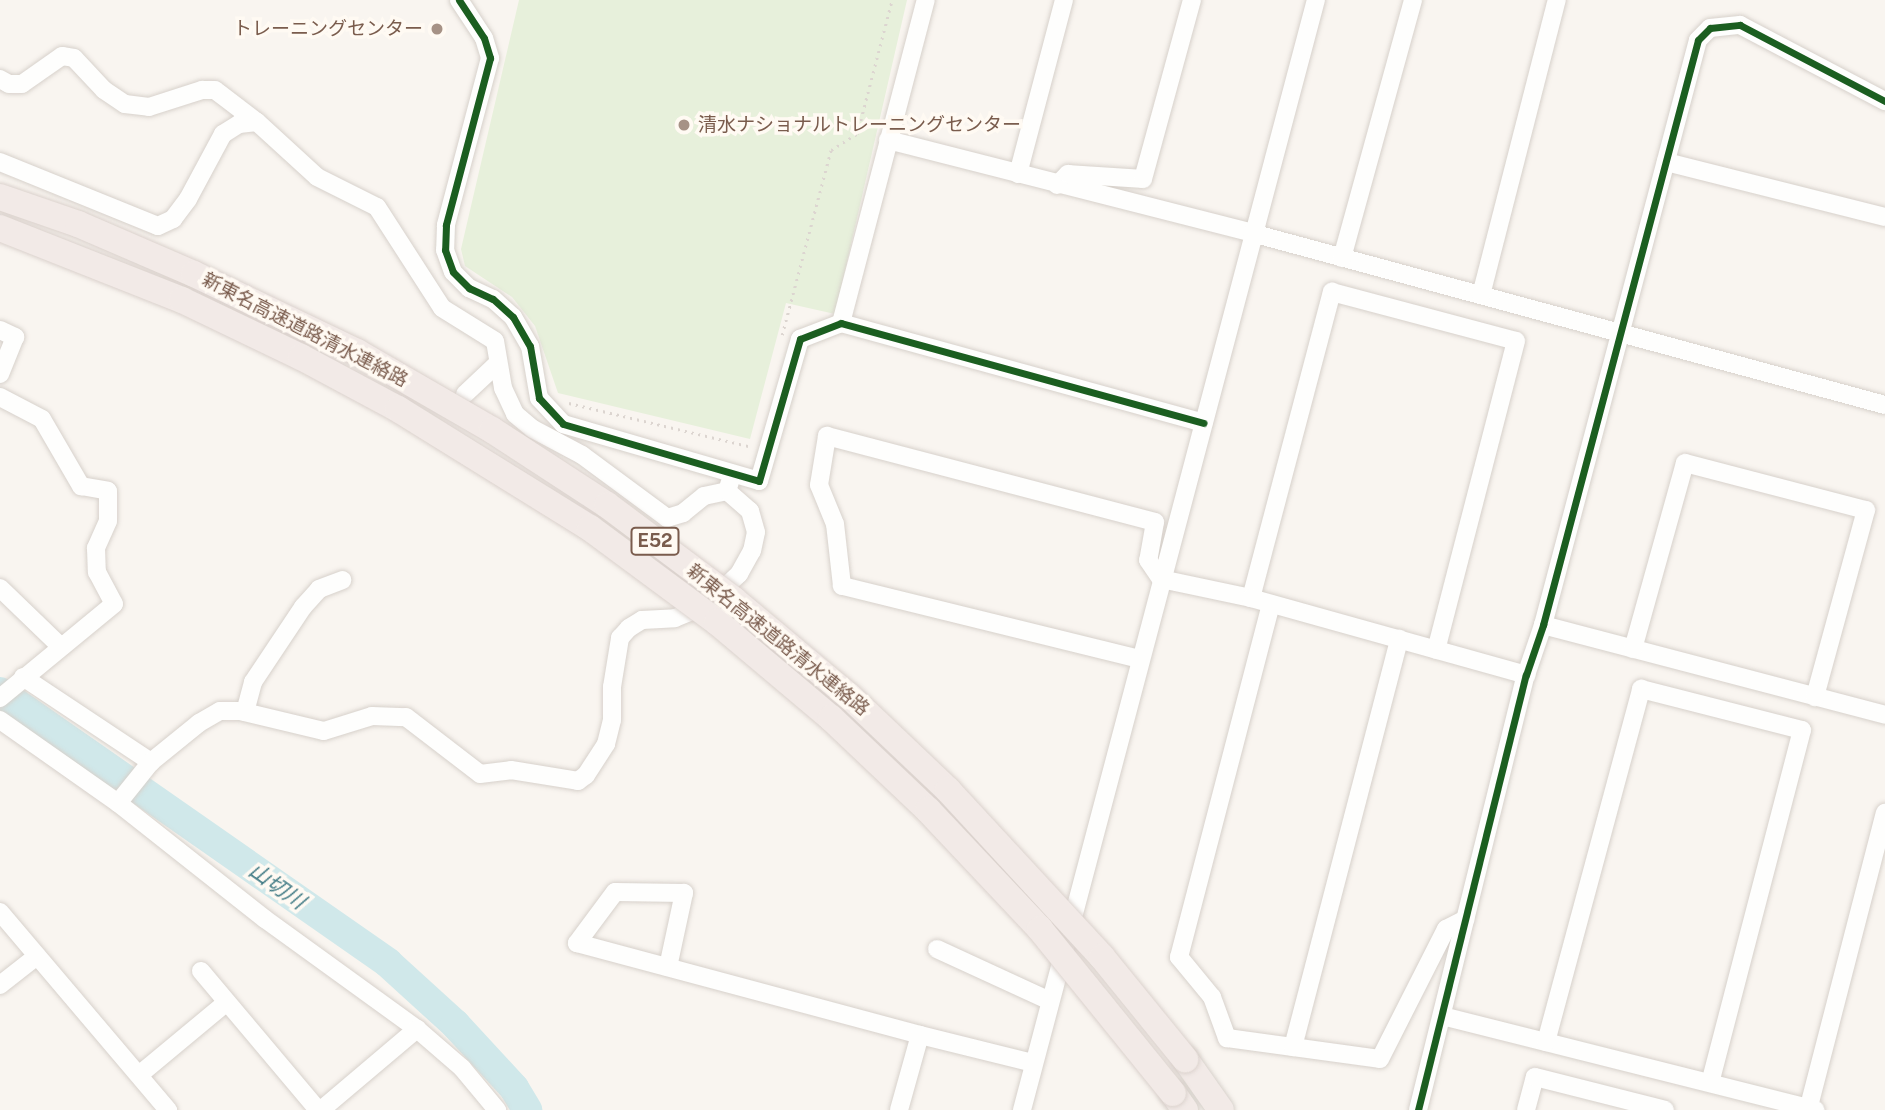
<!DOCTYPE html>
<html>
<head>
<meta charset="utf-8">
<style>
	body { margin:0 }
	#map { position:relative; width:1885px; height:1110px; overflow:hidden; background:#f9f5f0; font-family:"Public Sans","Noto Sans JP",sans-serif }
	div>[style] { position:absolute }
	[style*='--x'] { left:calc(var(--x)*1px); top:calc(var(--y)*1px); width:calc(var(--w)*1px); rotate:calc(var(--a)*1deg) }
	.green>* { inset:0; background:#e7f0db }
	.river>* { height:30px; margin:-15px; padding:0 15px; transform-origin:15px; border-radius:15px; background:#d0e8ea }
	.path>* { height:2.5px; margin-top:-1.25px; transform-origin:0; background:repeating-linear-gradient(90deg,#dcd5d0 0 2px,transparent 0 7px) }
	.roads { filter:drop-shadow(0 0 2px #d7d1cb) drop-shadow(0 0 2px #d7d1cb) }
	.minor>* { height:18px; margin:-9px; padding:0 9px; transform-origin:9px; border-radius:9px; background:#fefefd }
	.highway>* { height:26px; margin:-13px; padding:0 13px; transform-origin:13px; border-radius:13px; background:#f2eae7 }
	.bridges { filter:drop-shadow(0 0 2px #dad1cc) drop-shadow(0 0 2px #dad1cc) }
	.highway-bridge>* { height:26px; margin:-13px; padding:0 13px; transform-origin:13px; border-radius:13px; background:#f2eae7 }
	.cycleway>* { height:7px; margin:-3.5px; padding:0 3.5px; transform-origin:3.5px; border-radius:3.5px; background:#1b5e20 }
	.dots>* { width:19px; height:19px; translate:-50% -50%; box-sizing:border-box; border:4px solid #fffaf3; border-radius:50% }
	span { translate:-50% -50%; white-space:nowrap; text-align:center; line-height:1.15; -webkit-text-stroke:7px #fffaf3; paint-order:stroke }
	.shield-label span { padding:2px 5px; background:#fffaf3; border:2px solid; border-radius:5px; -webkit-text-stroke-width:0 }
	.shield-label { font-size:18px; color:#7a5c4d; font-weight:700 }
	.poi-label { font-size:19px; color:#7a5c4d }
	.right { translate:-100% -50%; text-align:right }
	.left { translate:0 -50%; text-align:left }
	.street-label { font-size:19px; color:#7a5c4d }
	.water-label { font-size:21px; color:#437c86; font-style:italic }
</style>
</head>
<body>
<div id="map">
	<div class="green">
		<div style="clip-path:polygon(519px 0,907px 0,835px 314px,786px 303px,750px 439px,558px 393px,535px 326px,512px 297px,465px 266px,461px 249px)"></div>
	</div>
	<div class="river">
		<div style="--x:0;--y:692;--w:473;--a:34.9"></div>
		<div style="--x:388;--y:963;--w:91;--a:42.3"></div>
		<div style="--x:455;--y:1024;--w:87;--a:47.3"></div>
		<div style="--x:514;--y:1088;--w:26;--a:59"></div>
	</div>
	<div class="path">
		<div style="--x:782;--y:335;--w:191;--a:-75.2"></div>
		<div style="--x:831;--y:150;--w:31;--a:-32"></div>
		<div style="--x:857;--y:134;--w:138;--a:-75.4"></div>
		<div style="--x:569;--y:403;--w:188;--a:13.5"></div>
	</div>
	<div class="roads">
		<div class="minor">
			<div style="--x:459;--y:0;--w:45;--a:56.7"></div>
			<div style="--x:484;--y:38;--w:21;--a:73"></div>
			<div style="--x:490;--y:58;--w:173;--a:104.8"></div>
			<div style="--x:446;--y:225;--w:25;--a:92"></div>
			<div style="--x:445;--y:250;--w:23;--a:70"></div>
			<div style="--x:453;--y:272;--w:23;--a:45"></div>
			<div style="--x:469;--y:288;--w:26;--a:25"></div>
			<div style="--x:493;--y:299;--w:27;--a:42"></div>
			<div style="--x:513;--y:317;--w:34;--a:60"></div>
			<div style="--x:530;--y:346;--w:53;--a:80.2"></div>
			<div style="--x:539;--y:398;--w:35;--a:47"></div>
			<div style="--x:563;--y:424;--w:204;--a:16.2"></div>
			<div style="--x:759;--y:481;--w:148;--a:-73.9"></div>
			<div style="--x:800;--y:339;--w:44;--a:-21.3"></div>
			<div style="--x:841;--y:323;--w:376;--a:15.4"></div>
			<div style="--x:0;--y:79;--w:10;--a:29"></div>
			<div style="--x:9;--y:84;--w:13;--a:0"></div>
			<div style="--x:22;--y:84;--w:49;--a:-35"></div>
			<div style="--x:62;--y:56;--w:12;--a:9"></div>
			<div style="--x:74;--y:58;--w:44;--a:46.8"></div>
			<div style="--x:104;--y:90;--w:25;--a:34"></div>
			<div style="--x:125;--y:104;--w:24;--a:7"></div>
			<div style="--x:149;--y:107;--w:56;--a:-17.8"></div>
			<div style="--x:202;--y:90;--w:13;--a:0"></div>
			<div style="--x:215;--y:90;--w:53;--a:37.3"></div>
			<div style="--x:888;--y:140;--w:376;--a:14.3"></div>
			<div style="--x:1252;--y:233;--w:656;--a:15.2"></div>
			<div style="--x:0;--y:162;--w:170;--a:22.1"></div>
			<div style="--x:158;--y:226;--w:17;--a:-25"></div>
			<div style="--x:173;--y:219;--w:25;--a:-53"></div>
			<div style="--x:188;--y:199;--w:74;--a:-61.7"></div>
			<div style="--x:223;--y:134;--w:19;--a:-32"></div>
			<div style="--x:239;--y:124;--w:18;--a:-6"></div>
			<div style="--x:257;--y:122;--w:81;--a:42.5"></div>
			<div style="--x:317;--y:177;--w:67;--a:26.6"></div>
			<div style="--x:377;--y:207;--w:120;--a:57.2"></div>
			<div style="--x:442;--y:308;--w:62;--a:31.9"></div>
			<div style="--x:495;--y:341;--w:48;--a:80.3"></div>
			<div style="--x:503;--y:388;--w:29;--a:65"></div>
			<div style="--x:515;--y:414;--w:23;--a:40"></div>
			<div style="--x:533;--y:429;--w:55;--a:28"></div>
			<div style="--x:582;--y:455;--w:106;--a:36.5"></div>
			<div style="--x:667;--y:518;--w:17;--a:-17"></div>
			<div style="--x:683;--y:513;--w:27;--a:-39"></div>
			<div style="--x:704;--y:496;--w:24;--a:-12"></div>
			<div style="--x:1666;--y:162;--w:226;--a:14.1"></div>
			<div style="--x:1018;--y:174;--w:180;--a:-75.2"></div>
			<div style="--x:1057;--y:185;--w:16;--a:-45"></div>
			<div style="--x:1068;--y:174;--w:75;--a:3.8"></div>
			<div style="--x:1143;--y:179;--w:186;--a:-74.7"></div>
			<div style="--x:1342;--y:258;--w:268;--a:-74.6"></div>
			<div style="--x:1481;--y:295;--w:305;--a:-75.6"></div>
			<div style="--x:841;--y:323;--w:334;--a:-75.3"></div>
			<div style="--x:0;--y:330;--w:17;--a:25"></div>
			<div style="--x:15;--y:337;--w:40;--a:112"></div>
			<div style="--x:465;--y:394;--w:44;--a:-43.2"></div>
			<div style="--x:0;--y:397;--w:47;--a:27.6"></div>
			<div style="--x:42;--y:419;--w:78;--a:59.8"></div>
			<div style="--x:81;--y:486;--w:27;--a:10"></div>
			<div style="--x:108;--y:491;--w:30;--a:90"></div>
			<div style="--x:108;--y:521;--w:30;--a:114"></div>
			<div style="--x:96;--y:548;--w:24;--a:88"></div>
			<div style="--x:97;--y:572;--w:36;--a:62"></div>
			<div style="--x:114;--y:604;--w:148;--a:140.5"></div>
			<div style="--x:0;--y:588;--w:85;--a:44"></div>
			<div style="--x:1251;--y:598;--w:317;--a:-75.2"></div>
			<div style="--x:1332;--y:292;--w:190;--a:14.9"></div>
			<div style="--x:1516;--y:341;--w:319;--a:104.5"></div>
			<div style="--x:1271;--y:604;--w:365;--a:104.6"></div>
			<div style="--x:1179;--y:957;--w:52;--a:50.5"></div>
			<div style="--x:1212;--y:997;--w:44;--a:69.9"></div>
			<div style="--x:1227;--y:1038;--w:154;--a:7.8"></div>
			<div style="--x:1380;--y:1059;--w:146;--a:-63.1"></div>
			<div style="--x:1446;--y:929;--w:22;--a:-27"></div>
			<div style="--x:1543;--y:625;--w:354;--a:14.7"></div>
			<div style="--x:1633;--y:649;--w:193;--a:-74.4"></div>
			<div style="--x:1685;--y:463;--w:187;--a:14.6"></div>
			<div style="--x:1866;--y:510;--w:194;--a:105.3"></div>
			<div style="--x:1140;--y:659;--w:307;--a:-166.2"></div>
			<div style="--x:842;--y:586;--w:62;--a:-96.4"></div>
			<div style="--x:835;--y:524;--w:42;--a:-112.3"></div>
			<div style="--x:819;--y:485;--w:50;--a:-80.7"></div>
			<div style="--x:827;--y:436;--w:339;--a:14.7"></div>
			<div style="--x:1155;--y:522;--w:39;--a:100"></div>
			<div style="--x:1148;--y:560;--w:23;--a:56"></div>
			<div style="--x:1161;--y:579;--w:92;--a:11.9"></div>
			<div style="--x:1251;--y:598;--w:286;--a:15.6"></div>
			<div style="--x:23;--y:677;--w:154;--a:33.6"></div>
			<div style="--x:245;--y:712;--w:31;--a:-75"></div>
			<div style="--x:253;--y:682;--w:90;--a:-56.3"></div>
			<div style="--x:303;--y:607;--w:24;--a:-48"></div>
			<div style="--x:319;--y:589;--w:25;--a:-21"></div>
			<div style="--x:0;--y:720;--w:144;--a:35.1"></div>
			<div style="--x:118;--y:803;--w:187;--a:38.3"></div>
			<div style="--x:265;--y:919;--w:188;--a:35.9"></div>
			<div style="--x:417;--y:1029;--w:60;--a:40.9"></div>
			<div style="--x:462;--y:1068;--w:55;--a:50.2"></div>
			<div style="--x:118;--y:803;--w:53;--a:-51.2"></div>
			<div style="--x:151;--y:762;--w:62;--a:-39.1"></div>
			<div style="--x:199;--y:723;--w:24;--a:-30"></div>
			<div style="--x:220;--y:711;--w:20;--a:0"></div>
			<div style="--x:240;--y:711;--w:86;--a:13.4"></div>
			<div style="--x:324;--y:731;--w:50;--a:-17.4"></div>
			<div style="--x:372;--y:716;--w:34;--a:2"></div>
			<div style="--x:406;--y:717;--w:93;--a:37.6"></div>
			<div style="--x:480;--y:774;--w:31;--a:-7"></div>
			<div style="--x:511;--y:770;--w:68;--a:9.3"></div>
			<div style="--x:578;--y:781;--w:10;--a:-37"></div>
			<div style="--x:586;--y:775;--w:37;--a:-57"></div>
			<div style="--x:606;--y:744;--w:25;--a:-76"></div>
			<div style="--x:612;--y:720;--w:33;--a:-90"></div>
			<div style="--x:612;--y:687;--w:50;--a:-80.7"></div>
			<div style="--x:620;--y:638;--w:13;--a:-48"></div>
			<div style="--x:629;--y:628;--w:15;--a:-32"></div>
			<div style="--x:642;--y:620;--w:33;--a:-3"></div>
			<div style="--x:675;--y:618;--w:32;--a:-22"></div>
			<div style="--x:705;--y:606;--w:47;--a:-43.3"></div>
			<div style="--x:739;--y:574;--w:26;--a:-61"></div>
			<div style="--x:752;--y:551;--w:19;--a:-78"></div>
			<div style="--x:756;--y:532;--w:22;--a:-106"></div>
			<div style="--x:750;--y:511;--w:30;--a:-139"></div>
			<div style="--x:727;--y:491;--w:9;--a:-72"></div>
			<div style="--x:0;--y:912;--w:260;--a:49.7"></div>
			<div style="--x:937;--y:949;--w:124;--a:24.7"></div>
			<div style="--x:668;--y:967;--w:76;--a:-77.8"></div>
			<div style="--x:684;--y:893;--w:69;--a:-179.2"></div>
			<div style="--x:615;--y:892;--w:64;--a:126.7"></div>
			<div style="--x:577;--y:943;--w:355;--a:15"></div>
			<div style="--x:201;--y:971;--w:182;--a:49.9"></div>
			<div style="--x:0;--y:985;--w:47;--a:-38.1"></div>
			<div style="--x:1442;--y:1016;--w:385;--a:14.1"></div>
			<div style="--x:1546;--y:1042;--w:366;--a:-74.9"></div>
			<div style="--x:1641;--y:689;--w:166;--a:14.3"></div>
			<div style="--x:1802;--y:730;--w:364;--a:104.6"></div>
			<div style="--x:1293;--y:1047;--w:422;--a:-75.4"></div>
			<div style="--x:139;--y:1075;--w:114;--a:-39.7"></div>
			<div style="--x:321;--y:1110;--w:126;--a:-40.2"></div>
			<div style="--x:899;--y:1110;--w:78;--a:-74.4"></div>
			<div style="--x:920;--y:1035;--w:116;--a:13.9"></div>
			<div style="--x:1022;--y:1110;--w:1148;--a:-75.17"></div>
			<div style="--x:1418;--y:1110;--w:448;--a:-76.1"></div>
			<div style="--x:1526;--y:675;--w:53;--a:-71.2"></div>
			<div style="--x:1543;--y:625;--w:605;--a:-75.16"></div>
			<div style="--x:1698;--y:40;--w:17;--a:-45"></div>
			<div style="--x:1710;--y:28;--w:30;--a:-6"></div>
			<div style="--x:1740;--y:25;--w:164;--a:27.7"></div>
			<div style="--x:1526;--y:1110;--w:34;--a:-75"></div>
			<div style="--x:1535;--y:1077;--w:134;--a:14.2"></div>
			<div style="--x:1808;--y:1110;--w:307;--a:-75.5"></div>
		</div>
		<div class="highway">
			<div style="--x:1185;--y:1059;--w:62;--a:54.8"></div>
			<div style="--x:1173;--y:1093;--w:21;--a:55"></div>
		</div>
	</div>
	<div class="bridges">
		<div class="highway-bridge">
			<div style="--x:0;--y:197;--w:83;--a:19.1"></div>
			<div style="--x:78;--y:224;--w:126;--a:23.3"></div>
			<div style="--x:194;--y:274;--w:181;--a:25.6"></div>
			<div style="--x:357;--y:352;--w:156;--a:30"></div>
			<div style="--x:492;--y:430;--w:137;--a:33.1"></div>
			<div style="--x:607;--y:505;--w:159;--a:36.8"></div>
			<div style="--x:734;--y:600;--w:151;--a:39.9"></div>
			<div style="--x:850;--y:697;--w:135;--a:43.5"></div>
			<div style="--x:948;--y:790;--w:227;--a:47.3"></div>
			<div style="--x:1102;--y:957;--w:132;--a:50.9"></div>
			<div style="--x:0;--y:228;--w:196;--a:21.6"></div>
			<div style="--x:182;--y:300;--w:132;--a:25.6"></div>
			<div style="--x:301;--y:357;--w:110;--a:28.2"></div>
			<div style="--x:398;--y:409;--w:226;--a:31.8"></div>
			<div style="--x:590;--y:528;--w:158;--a:36.5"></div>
			<div style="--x:717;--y:622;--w:149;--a:40.1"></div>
			<div style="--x:831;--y:718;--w:134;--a:43.5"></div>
			<div style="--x:928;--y:810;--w:163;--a:46.7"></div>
			<div style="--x:1040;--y:929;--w:211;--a:51"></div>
		</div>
	</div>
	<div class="cycleway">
		<div style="--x:459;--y:0;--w:45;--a:56.7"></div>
		<div style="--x:484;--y:38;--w:21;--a:73"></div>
		<div style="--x:490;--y:58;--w:173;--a:104.8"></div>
		<div style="--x:446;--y:225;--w:25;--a:92"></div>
		<div style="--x:445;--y:250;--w:23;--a:70"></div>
		<div style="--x:453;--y:272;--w:23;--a:45"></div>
		<div style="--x:469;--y:288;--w:26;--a:25"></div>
		<div style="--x:493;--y:299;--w:27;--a:42"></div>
		<div style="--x:513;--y:317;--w:34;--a:60"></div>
		<div style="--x:530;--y:346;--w:53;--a:80.2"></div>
		<div style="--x:539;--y:398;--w:35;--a:47"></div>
		<div style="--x:563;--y:424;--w:204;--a:16.2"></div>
		<div style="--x:759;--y:481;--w:148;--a:-73.9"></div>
		<div style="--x:800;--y:339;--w:44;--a:-21.3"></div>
		<div style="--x:841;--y:323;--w:376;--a:15.4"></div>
		<div style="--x:1418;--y:1110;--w:448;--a:-76.1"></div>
		<div style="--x:1526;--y:675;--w:53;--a:-71.2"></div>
		<div style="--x:1543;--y:625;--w:605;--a:-75.16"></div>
		<div style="--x:1698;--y:40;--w:17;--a:-45"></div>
		<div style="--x:1710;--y:28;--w:30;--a:-6"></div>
		<div style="--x:1740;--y:25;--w:164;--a:27.7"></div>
	</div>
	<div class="dots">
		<div style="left:437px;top:29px;background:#a69286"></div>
		<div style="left:684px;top:125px;background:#a69286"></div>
	</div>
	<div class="shield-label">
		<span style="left:655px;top:541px">E52</span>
	</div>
	<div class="poi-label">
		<span class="right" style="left:423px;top:29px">トレーニングセンター</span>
		<span class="left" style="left:698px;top:125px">清水ナショナルトレーニングセンター</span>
	</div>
	<div class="street-label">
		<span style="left:305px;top:330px;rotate:27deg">新東名高速道路清水連絡路</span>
		<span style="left:778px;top:640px;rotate:39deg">新東名高速道路清水連絡路</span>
	</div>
	<div class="water-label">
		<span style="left:277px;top:886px;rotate:35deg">山切川</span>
	</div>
</div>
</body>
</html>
